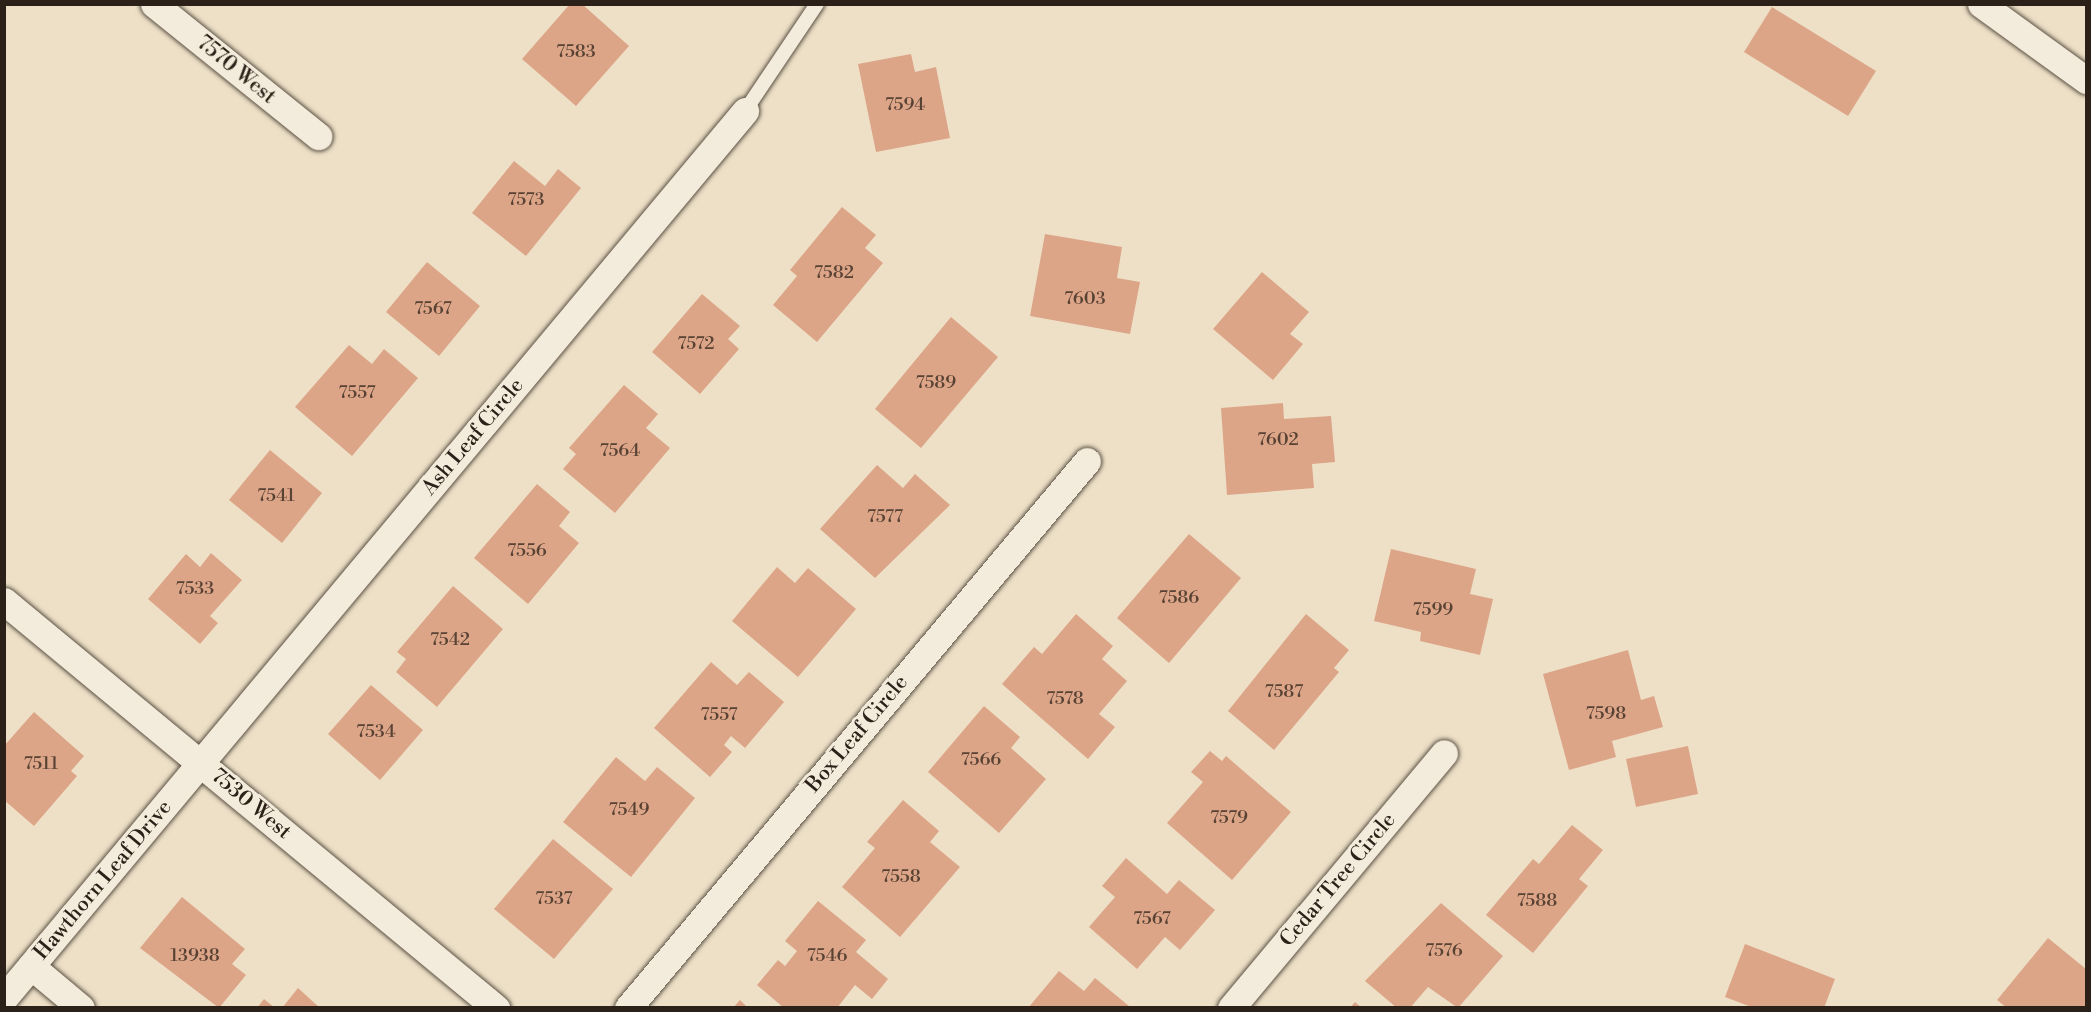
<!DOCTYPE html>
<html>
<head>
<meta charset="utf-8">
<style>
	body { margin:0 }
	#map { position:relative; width:2091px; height:1012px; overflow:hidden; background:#ede0c7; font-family:"Libre Bodoni",serif }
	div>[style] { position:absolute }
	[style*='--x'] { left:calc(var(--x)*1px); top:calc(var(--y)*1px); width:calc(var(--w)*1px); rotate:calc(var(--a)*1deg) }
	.building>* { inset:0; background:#dda588 }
	.roads { filter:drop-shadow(0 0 2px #5c5144) drop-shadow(0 0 2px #5c5144) }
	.lane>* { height:14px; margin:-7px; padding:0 7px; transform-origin:7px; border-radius:7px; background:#f3ebdb }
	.street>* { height:27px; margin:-13.5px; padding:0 13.5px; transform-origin:13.5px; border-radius:13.5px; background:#f3ebdb }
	span { translate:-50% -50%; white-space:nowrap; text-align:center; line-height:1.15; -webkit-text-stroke:6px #f3ebdb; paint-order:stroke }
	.number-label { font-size:18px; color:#584234 }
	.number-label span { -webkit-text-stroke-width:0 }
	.street-label { font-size:21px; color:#2b2118 }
	.frame { position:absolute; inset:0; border:6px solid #2b2118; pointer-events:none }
</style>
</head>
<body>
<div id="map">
	<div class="building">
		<div style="clip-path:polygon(570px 4px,582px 4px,629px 46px,576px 106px,522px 59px)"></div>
		<div style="clip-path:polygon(1772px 7px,1876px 71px,1848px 116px,1744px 52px)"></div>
		<div style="clip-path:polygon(911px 54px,915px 72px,936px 67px,950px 138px,876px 152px,858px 64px)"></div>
		<div style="clip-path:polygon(514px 161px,545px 186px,558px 169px,581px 188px,526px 256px,472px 213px)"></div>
		<div style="clip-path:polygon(842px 207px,876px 235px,865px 248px,883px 263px,817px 342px,773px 305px,797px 276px,790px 270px)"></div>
		<div style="clip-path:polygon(1045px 234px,1122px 247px,1117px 278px,1140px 282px,1130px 334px,1030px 316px)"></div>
		<div style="clip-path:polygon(427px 262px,480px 306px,439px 356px,386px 312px)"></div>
		<div style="clip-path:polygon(1262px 272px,1309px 312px,1290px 334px,1303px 344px,1273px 380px,1213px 329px)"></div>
		<div style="clip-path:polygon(702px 294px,740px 326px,728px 339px,739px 349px,700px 394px,652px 352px)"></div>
		<div style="clip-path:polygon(951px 317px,998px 357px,921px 448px,875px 409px)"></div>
		<div style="clip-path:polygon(349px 345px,372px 364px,384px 349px,418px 378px,352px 456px,295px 407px)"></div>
		<div style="clip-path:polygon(624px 385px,658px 414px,646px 428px,670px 448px,615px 513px,563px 469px,576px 454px,569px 448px)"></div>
		<div style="clip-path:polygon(1283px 403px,1284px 419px,1331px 416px,1335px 462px,1312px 464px,1314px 488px,1227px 495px,1221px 408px)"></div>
		<div style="clip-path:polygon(270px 450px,322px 493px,282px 543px,229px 500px)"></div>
		<div style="clip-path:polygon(877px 465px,903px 488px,915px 474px,950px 505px,875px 578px,820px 529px)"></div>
		<div style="clip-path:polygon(537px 484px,570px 512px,559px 526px,579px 543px,528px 604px,474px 558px)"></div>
		<div style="clip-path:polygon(1189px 534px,1241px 578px,1169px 663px,1117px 618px)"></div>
		<div style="clip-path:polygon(1391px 549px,1476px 569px,1470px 594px,1493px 599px,1480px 655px,1420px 641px,1421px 632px,1374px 621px)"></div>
		<div style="clip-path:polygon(211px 553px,242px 580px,210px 616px,218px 623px,200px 644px,148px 599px,186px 554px,200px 567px)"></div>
		<div style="clip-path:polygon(777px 567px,795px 583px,808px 568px,856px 609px,798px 677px,732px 621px)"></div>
		<div style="clip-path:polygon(453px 586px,503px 629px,437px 707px,396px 672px,406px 659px,397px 652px)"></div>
		<div style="clip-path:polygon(1076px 614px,1113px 646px,1102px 659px,1127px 681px,1099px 714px,1115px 727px,1088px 759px,1002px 684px,1034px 647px,1042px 654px)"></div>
		<div style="clip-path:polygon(1306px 614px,1349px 650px,1334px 668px,1339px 672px,1274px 750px,1228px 711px)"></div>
		<div style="clip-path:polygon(1628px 650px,1641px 700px,1654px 696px,1663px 727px,1612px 741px,1616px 757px,1569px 770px,1543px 674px)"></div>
		<div style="clip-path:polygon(711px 662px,737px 685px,749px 672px,784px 702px,745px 748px,731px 736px,724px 745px,732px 752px,710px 777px,654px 728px)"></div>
		<div style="clip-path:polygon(371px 685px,423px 730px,380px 780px,328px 734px)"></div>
		<div style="clip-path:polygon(984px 706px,1020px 737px,1011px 748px,1046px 779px,999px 833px,928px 772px)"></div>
		<div style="clip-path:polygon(34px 712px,84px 756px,71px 771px,77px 776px,34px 826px,4px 800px,4px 746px)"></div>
		<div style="clip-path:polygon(1688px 746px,1698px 794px,1636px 807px,1626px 759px)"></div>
		<div style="clip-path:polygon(1210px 751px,1222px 761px,1226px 756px,1291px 812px,1232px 880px,1167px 823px,1203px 782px,1191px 772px)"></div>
		<div style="clip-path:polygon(616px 757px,645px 781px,657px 767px,695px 798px,631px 877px,563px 822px)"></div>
		<div style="clip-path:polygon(903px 800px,939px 831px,930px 842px,960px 867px,900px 937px,842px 887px,875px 848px,867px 842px)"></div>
		<div style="clip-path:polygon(1572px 825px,1603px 850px,1579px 879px,1588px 886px,1533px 953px,1486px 915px,1533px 859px,1539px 864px)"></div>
		<div style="clip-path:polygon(553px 839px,613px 889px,554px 959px,494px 909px)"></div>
		<div style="clip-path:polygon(1126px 858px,1167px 894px,1179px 880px,1215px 910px,1180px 950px,1165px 937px,1137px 969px,1089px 927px,1115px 897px,1102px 886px)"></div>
		<div style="clip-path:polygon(182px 897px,245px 949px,232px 964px,246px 975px,219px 1008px,140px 948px)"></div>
		<div style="clip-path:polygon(818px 901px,866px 940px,856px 952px,888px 979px,872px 999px,855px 985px,837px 1008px,784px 1008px,757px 985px,778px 960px,785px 966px,797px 951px,785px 941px)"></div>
		<div style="clip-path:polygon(1441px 903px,1503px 956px,1458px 1008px,1428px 987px,1410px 1008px,1397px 1008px,1365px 981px)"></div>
		<div style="clip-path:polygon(2048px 938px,2086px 969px,2086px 1008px,2007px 1008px,1997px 1000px)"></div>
		<div style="clip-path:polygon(1745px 944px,1835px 979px,1824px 1008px,1754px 1008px,1725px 997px)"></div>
		<div style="clip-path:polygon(1059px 971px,1084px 991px,1095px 978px,1129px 1006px,1028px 1008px)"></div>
		<div style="clip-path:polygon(298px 988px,320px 1008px,282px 1008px)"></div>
		<div style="clip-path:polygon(264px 999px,275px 1008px,257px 1008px)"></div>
		<div style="clip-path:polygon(740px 1000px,748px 1008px,733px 1008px)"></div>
		<div style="clip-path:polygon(1355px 1002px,1362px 1008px,1350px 1008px)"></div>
	</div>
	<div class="roads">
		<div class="lane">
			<div style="--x:745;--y:111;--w:129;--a:-56.1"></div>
		</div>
		<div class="street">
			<div style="--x:154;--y:4;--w:211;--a:38.8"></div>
			<div style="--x:1981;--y:4;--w:130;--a:35.9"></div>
			<div style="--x:4;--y:601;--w:639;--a:39.6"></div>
			<div style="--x:31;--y:966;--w:65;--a:40"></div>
			<div style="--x:4;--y:998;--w:1156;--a:-50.12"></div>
			<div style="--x:628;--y:1008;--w:714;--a:-50"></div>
			<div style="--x:1231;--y:1008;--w:332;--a:-50.1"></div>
		</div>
	</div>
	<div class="number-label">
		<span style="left:576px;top:52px">7583</span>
		<span style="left:905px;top:105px">7594</span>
		<span style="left:526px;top:200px">7573</span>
		<span style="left:834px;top:273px">7582</span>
		<span style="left:1085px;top:299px">7603</span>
		<span style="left:433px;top:309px">7567</span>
		<span style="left:696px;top:344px">7572</span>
		<span style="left:936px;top:383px">7589</span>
		<span style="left:357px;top:393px">7557</span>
		<span style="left:1278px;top:440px">7602</span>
		<span style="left:620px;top:451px">7564</span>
		<span style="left:276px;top:496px">7541</span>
		<span style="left:885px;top:517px">7577</span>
		<span style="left:527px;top:551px">7556</span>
		<span style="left:195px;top:589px">7533</span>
		<span style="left:1179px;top:598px">7586</span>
		<span style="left:1433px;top:610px">7599</span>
		<span style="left:450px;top:640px">7542</span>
		<span style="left:1284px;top:692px">7587</span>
		<span style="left:1065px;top:699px">7578</span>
		<span style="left:1606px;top:714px">7598</span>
		<span style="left:719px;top:715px">7557</span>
		<span style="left:376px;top:732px">7534</span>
		<span style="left:981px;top:760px">7566</span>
		<span style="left:41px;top:764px">7511</span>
		<span style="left:629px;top:810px">7549</span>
		<span style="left:1229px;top:818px">7579</span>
		<span style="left:901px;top:877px">7558</span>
		<span style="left:554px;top:899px">7537</span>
		<span style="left:1537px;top:901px">7588</span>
		<span style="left:1152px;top:919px">7567</span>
		<span style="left:1444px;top:951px">7576</span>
		<span style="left:195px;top:956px">13938</span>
		<span style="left:827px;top:956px">7546</span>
	</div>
	<div class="street-label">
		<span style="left:236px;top:70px;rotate:39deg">7570 West</span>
		<span style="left:473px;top:437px;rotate:-50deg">Ash Leaf Circle</span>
		<span style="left:857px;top:734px;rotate:-50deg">Box Leaf Circle</span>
		<span style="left:251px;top:804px;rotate:40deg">7530 West</span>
		<span style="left:103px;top:880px;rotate:-50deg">Hawthorn Leaf Drive</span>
		<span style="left:1338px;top:880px;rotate:-50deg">Cedar Tree Circle</span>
	</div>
	<div class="frame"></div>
</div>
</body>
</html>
